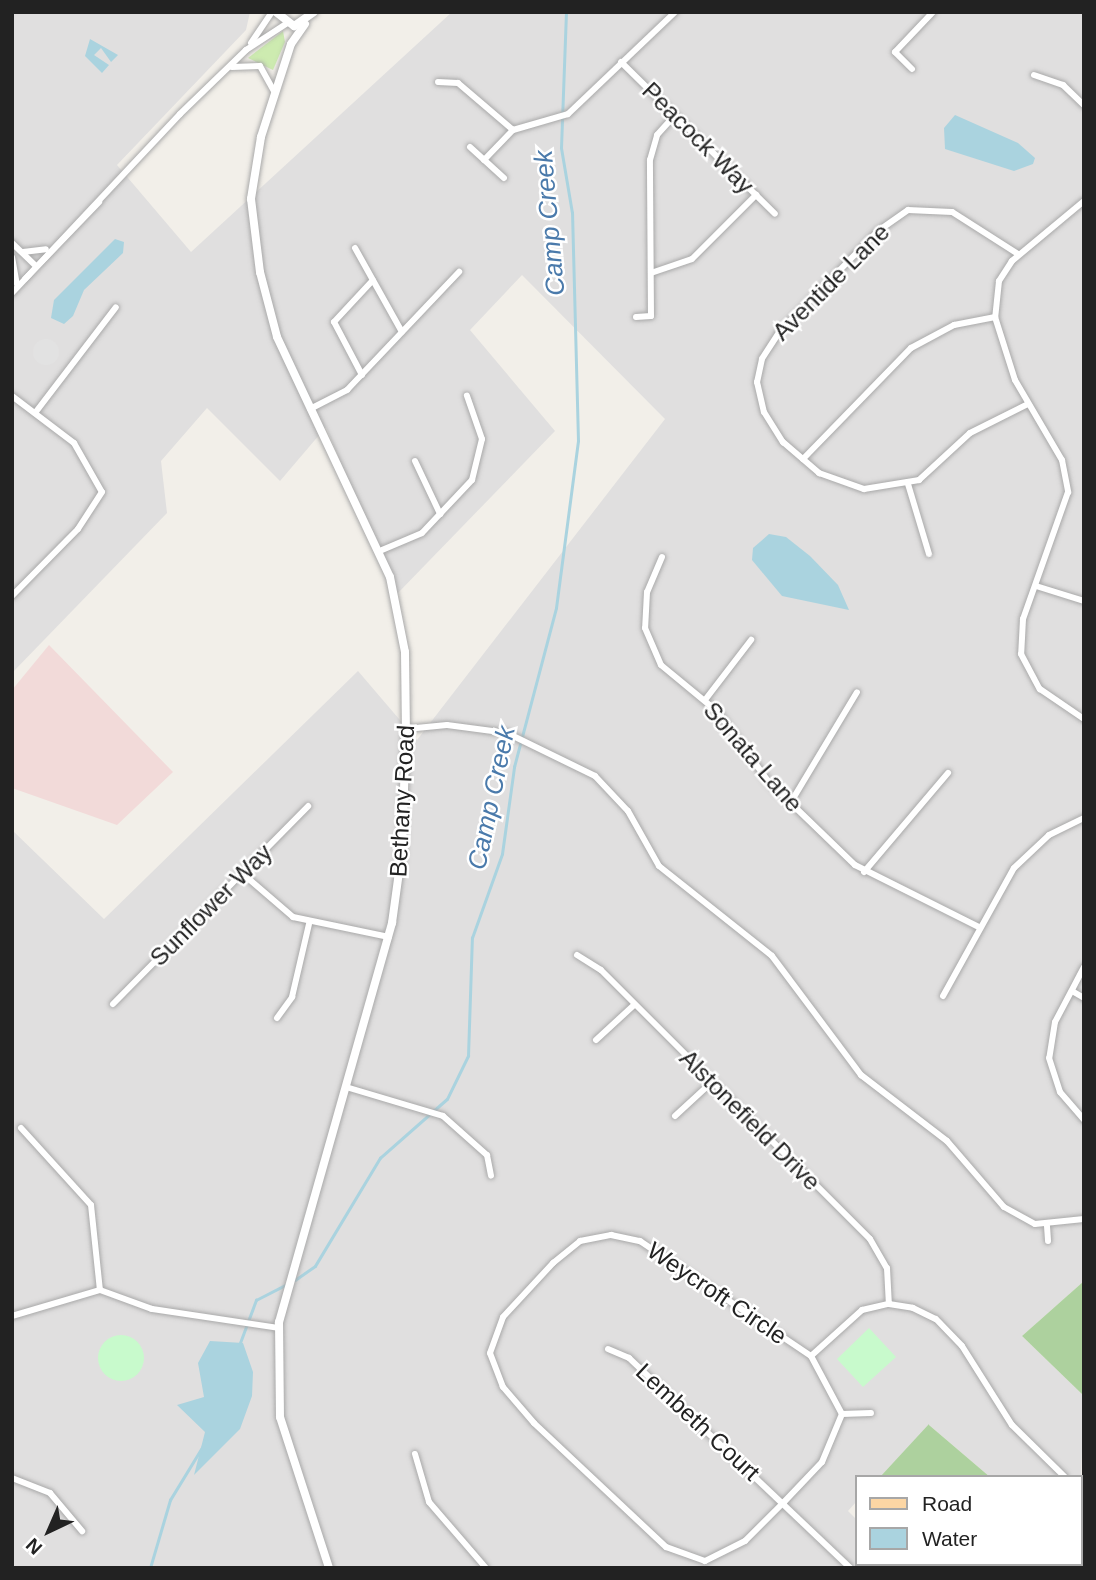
<!DOCTYPE html>
<html>
<head>
<meta charset="utf-8">
<style>
	body { margin:0 }
	#map { position:relative; width:1096px; height:1580px; overflow:hidden; background:#f2efe9; font-family:Helvetica,sans-serif }
	div>[style] { position:absolute }
	[style*='--x'] { left:calc(var(--x)*1px); top:calc(var(--y)*1px); width:calc(var(--w)*1px); rotate:calc(var(--a)*1deg) }
	.residential>* { inset:0; background:#e0dfdf }
	.commercial>* { inset:0; background:#f2dad9 }
	.grass>* { inset:0; background:#cdebb0 }
	.forest>* { inset:0; background:#add19e }
	.park>* { inset:0; background:#c8facc }
	.round { border-radius:50% }
	.parking>* { inset:0; background:#e2e2e2 }
	.water>* { inset:0; background:#aad3df }
	.stream>* { height:2.5px; margin:-1.25px; padding:0 1.25px; transform-origin:1.25px; border-radius:1.25px; background:#aad3df }
	.roads { filter:drop-shadow(0 0 2px #a9a9a9) drop-shadow(0 0 2px #a9a9a9) }
	.minor>* { height:6px; margin:-3px; padding:0 3px; transform-origin:3px; border-radius:3px; background:#fff }
	.tertiary>* { height:8px; margin:-4px; padding:0 4px; transform-origin:4px; border-radius:4px; background:#fff }
	.primary>* { height:10px; margin:-5px; padding:0 5px; transform-origin:5px; border-radius:5px; background:#fcd6a4 }
	span { translate:-50% -50%; white-space:nowrap; text-align:center; line-height:1.15; -webkit-text-stroke:5px #fff; paint-order:stroke }
	.street-label { font-size:24px; color:#222 }
	.water-label { font-size:26px; color:#4a7aab; font-style:italic }
	.frame { position:absolute; inset:0; border:14px solid #222; pointer-events:none }
	.legend { position:absolute; left:855px; top:1475px; width:228px; height:91px; box-sizing:border-box; background:#fff; border:2px solid #a7a7a7; margin:0; padding:9px 12px; list-style:none; font-size:21px; color:#222 }
	.legend li { display:flex; align-items:center; gap:14px; height:35px }
	.legend b { width:35px; border:2px solid #a7a7a7 }
	.north { position:absolute; left:14px; top:1496px; width:70px; height:70px; -webkit-text-stroke:5px #fff; paint-order:stroke; rotate:224deg; font-size:19px; font-weight:700; line-height:28px; text-align:center; color:#222 }
	.north::after { content:''; display:block; margin:auto; width:24px; height:32px; background:#222; clip-path:polygon(50% 0,100% 100%,50% 72%,0 100%) }
</style>
</head>
<body>
<div id="map">
	<div class="residential">
		<div style="clip-path:polygon(12px 12px,250px 12px,246px 30px,117px 165px,191px 252px,452px 12px,1084px 12px,1084px 1281px,1022px 1336px,1084px 1396px,1080px 1506px,1080px 1477px,990px 1477px,929px 1425px,880px 1477px,856px 1477px,856px 1502px,848px 1511px,856px 1519px,856px 1564px,910px 1568px,12px 1568px,12px 830px,104px 919px,358px 671px,417px 740px,665px 419px,522px 275px,470px 330px,555px 431px,396px 595px,326px 427px,280px 481px,207px 408px,161px 461px,167px 513px,12px 673px)"></div>
	</div>
	<div class="commercial">
		<div style="clip-path:polygon(49px 645px,173px 772px,117px 825px,12px 788px,12px 690px)"></div>
	</div>
	<div class="grass">
		<div style="clip-path:polygon(283px 31px,285px 42px,273px 70px,248px 58px)"></div>
	</div>
	<div class="forest">
		<div style="clip-path:polygon(1084px 1281px,1084px 1396px,1022px 1336px)"></div>
		<div style="clip-path:polygon(929px 1424px,929px 1425px,990px 1477px,880px 1477px)"></div>
	</div>
	<div class="park">
		<div style="clip-path:polygon(869px 1328px,896px 1357px,863px 1387px,837px 1359px)"></div>
		<div class="round" style="left:98px;top:1335px;width:46px;height:46px"></div>
	</div>
	<div class="parking">
		<div class="round" style="left:33px;top:339px;width:26px;height:26px"></div>
	</div>
	<div class="water">
		<div style="clip-path:polygon(90px 39px,118px 55px,111px 62px,101px 48px,94px 55px,109px 65px,102px 73px,85px 56px)"></div>
		<div style="clip-path:polygon(955px 115px,1018px 143px,1035px 158px,1033px 164px,1014px 171px,945px 149px,944px 128px)"></div>
		<div style="clip-path:polygon(115px 239px,124px 242px,123px 253px,84px 290px,73px 316px,64px 324px,51px 318px,54px 300px)"></div>
		<div style="clip-path:polygon(769px 534px,786px 537px,810px 556px,838px 585px,849px 610px,782px 596px,752px 560px,753px 548px)"></div>
		<div style="clip-path:polygon(210px 1341px,243px 1343px,253px 1372px,252px 1396px,240px 1429px,194px 1475px,205px 1432px,177px 1405px,204px 1397px,198px 1363px)"></div>
	</div>
	<div class="stream">
		<div style="--x:295;--y:1280;--w:24;--a:-35"></div>
		<div style="--x:315;--y:1266;--w:126;--a:-59"></div>
		<div style="--x:380;--y:1158;--w:89;--a:-41.4"></div>
		<div style="--x:447;--y:1099;--w:48;--a:-64"></div>
		<div style="--x:468;--y:1056;--w:118;--a:-88.1"></div>
		<div style="--x:472;--y:938;--w:89;--a:-70.3"></div>
		<div style="--x:502;--y:854;--w:88;--a:-82.1"></div>
		<div style="--x:514;--y:767;--w:164;--a:-75.2"></div>
		<div style="--x:556;--y:608;--w:168;--a:-82.5"></div>
		<div style="--x:578;--y:441;--w:228;--a:-91.5"></div>
		<div style="--x:572;--y:213;--w:66;--a:-99.6"></div>
		<div style="--x:561;--y:148;--w:136;--a:-87.9"></div>
		<div style="--x:240;--y:1343;--w:46;--a:-69.6"></div>
		<div style="--x:256;--y:1300;--w:37;--a:-27"></div>
		<div style="--x:150;--y:1568;--w:71;--a:-73.6"></div>
		<div style="--x:170;--y:1500;--w:69;--a:-58.6"></div>
	</div>
	<div class="roads">
		<div class="minor">
			<div style="--x:251;--y:43;--w:37;--a:-56"></div>
			<div style="--x:621;--y:62;--w:216;--a:44.6"></div>
			<div style="--x:232;--y:67;--w:28;--a:-2"></div>
			<div style="--x:260;--y:66;--w:29;--a:61"></div>
			<div style="--x:912;--y:69;--w:24;--a:-135"></div>
			<div style="--x:895;--y:52;--w:55;--a:-46.5"></div>
			<div style="--x:1034;--y:75;--w:31;--a:19"></div>
			<div style="--x:1063;--y:85;--w:29;--a:44"></div>
			<div style="--x:438;--y:82;--w:20;--a:3"></div>
			<div style="--x:458;--y:83;--w:72;--a:40.5"></div>
			<div style="--x:470;--y:147;--w:46;--a:42.4"></div>
			<div style="--x:484;--y:160;--w:42;--a:-46"></div>
			<div style="--x:513;--y:130;--w:57;--a:-16.2"></div>
			<div style="--x:568;--y:114;--w:148;--a:-43.6"></div>
			<div style="--x:1084;--y:201;--w:94;--a:140.2"></div>
			<div style="--x:1012;--y:261;--w:24;--a:123"></div>
			<div style="--x:999;--y:281;--w:36;--a:96"></div>
			<div style="--x:995;--y:317;--w:66;--a:72.4"></div>
			<div style="--x:1015;--y:380;--w:93;--a:59.6"></div>
			<div style="--x:1062;--y:460;--w:33;--a:79"></div>
			<div style="--x:1068;--y:492;--w:135;--a:109.5"></div>
			<div style="--x:1023;--y:619;--w:35;--a:93"></div>
			<div style="--x:1021;--y:654;--w:40;--a:62"></div>
			<div style="--x:1040;--y:689;--w:53;--a:34.3"></div>
			<div style="--x:12;--y:243;--w:33;--a:44"></div>
			<div style="--x:355;--y:248;--w:96;--a:60.8"></div>
			<div style="--x:23;--y:252;--w:23;--a:-7"></div>
			<div style="--x:1018;--y:254;--w:78;--a:-147.5"></div>
			<div style="--x:952;--y:212;--w:44;--a:-177.4"></div>
			<div style="--x:908;--y:210;--w:37;--a:145"></div>
			<div style="--x:878;--y:231;--w:140;--a:134.4"></div>
			<div style="--x:780;--y:331;--w:33;--a:123"></div>
			<div style="--x:762;--y:359;--w:24;--a:102"></div>
			<div style="--x:757;--y:382;--w:31;--a:77"></div>
			<div style="--x:764;--y:412;--w:36;--a:58"></div>
			<div style="--x:783;--y:442;--w:48;--a:40.7"></div>
			<div style="--x:819;--y:473;--w:48;--a:19.6"></div>
			<div style="--x:864;--y:489;--w:56;--a:-9.3"></div>
			<div style="--x:919;--y:480;--w:69;--a:-42.7"></div>
			<div style="--x:970;--y:433;--w:65;--a:-26.6"></div>
			<div style="--x:12;--y:257;--w:27;--a:80"></div>
			<div style="--x:651;--y:273;--w:43;--a:-18.9"></div>
			<div style="--x:692;--y:259;--w:91;--a:-45"></div>
			<div style="--x:25;--y:279;--w:107;--a:-46.1"></div>
			<div style="--x:12;--y:293;--w:245;--a:-46.8"></div>
			<div style="--x:180;--y:114;--w:92;--a:-44.1"></div>
			<div style="--x:246;--y:50;--w:48;--a:-33"></div>
			<div style="--x:636;--y:317;--w:15;--a:-4"></div>
			<div style="--x:651;--y:316;--w:156;--a:-90.4"></div>
			<div style="--x:650;--y:160;--w:26;--a:-74"></div>
			<div style="--x:657;--y:135;--w:27;--a:-48"></div>
			<div style="--x:362;--y:375;--w:60;--a:-117.8"></div>
			<div style="--x:334;--y:322;--w:57;--a:-47.1"></div>
			<div style="--x:12;--y:396;--w:78;--a:37.2"></div>
			<div style="--x:74;--y:443;--w:56;--a:60.3"></div>
			<div style="--x:102;--y:492;--w:44;--a:123"></div>
			<div style="--x:78;--y:529;--w:94;--a:134.6"></div>
			<div style="--x:310;--y:409;--w:42;--a:-27.2"></div>
			<div style="--x:347;--y:390;--w:163;--a:-46.5"></div>
			<div style="--x:35;--y:413;--w:133;--a:-52.6"></div>
			<div style="--x:803;--y:459;--w:155;--a:-45.8"></div>
			<div style="--x:911;--y:348;--w:49;--a:-28.1"></div>
			<div style="--x:954;--y:325;--w:42;--a:-11"></div>
			<div style="--x:415;--y:461;--w:59;--a:64.7"></div>
			<div style="--x:908;--y:484;--w:73;--a:73.3"></div>
			<div style="--x:382;--y:550;--w:43;--a:-23"></div>
			<div style="--x:422;--y:533;--w:73;--a:-46.7"></div>
			<div style="--x:472;--y:480;--w:42;--a:-76.3"></div>
			<div style="--x:482;--y:439;--w:46;--a:-109.2"></div>
			<div style="--x:662;--y:557;--w:38;--a:113"></div>
			<div style="--x:647;--y:592;--w:36;--a:93"></div>
			<div style="--x:645;--y:628;--w:40;--a:66.6"></div>
			<div style="--x:661;--y:665;--w:74;--a:39.5"></div>
			<div style="--x:718;--y:712;--w:85;--a:54.1"></div>
			<div style="--x:768;--y:781;--w:121;--a:44"></div>
			<div style="--x:855;--y:865;--w:139;--a:26.6"></div>
			<div style="--x:1036;--y:586;--w:50;--a:17.4"></div>
			<div style="--x:705;--y:700;--w:76;--a:-52.5"></div>
			<div style="--x:406;--y:729;--w:41;--a:-5.6"></div>
			<div style="--x:447;--y:725;--w:61;--a:7.6"></div>
			<div style="--x:507;--y:733;--w:98;--a:26"></div>
			<div style="--x:595;--y:776;--w:48;--a:46.7"></div>
			<div style="--x:628;--y:811;--w:63;--a:60.6"></div>
			<div style="--x:659;--y:866;--w:144;--a:38.5"></div>
			<div style="--x:772;--y:956;--w:149;--a:53.2"></div>
			<div style="--x:861;--y:1075;--w:108;--a:37.5"></div>
			<div style="--x:947;--y:1141;--w:87;--a:49.2"></div>
			<div style="--x:1004;--y:1207;--w:35;--a:29"></div>
			<div style="--x:1035;--y:1224;--w:49;--a:-5.8"></div>
			<div style="--x:791;--y:802;--w:128;--a:-59"></div>
			<div style="--x:864;--y:872;--w:130;--a:-49.7"></div>
			<div style="--x:243;--y:874;--w:66;--a:40.7"></div>
			<div style="--x:293;--y:917;--w:98;--a:11.8"></div>
			<div style="--x:577;--y:955;--w:28;--a:32"></div>
			<div style="--x:601;--y:970;--w:380;--a:45"></div>
			<div style="--x:870;--y:1239;--w:34;--a:60"></div>
			<div style="--x:887;--y:1268;--w:36;--a:87"></div>
			<div style="--x:1084;--y:967;--w:62;--a:117.8"></div>
			<div style="--x:1055;--y:1022;--w:36;--a:99"></div>
			<div style="--x:1049;--y:1058;--w:36;--a:72"></div>
			<div style="--x:1060;--y:1092;--w:37;--a:49"></div>
			<div style="--x:1072;--y:991;--w:14;--a:30"></div>
			<div style="--x:943;--y:996;--w:146;--a:-61"></div>
			<div style="--x:1014;--y:868;--w:48;--a:-43.3"></div>
			<div style="--x:1049;--y:835;--w:39;--a:-26"></div>
			<div style="--x:113;--y:1004;--w:278;--a:-45.4"></div>
			<div style="--x:277;--y:1018;--w:26;--a:-54"></div>
			<div style="--x:292;--y:997;--w:75;--a:-76.9"></div>
			<div style="--x:596;--y:1040;--w:52;--a:-42.6"></div>
			<div style="--x:346;--y:1087;--w:101;--a:16.6"></div>
			<div style="--x:443;--y:1116;--w:59;--a:41.6"></div>
			<div style="--x:487;--y:1155;--w:21;--a:79"></div>
			<div style="--x:675;--y:1116;--w:50;--a:-42.6"></div>
			<div style="--x:21;--y:1128;--w:104;--a:47.7"></div>
			<div style="--x:91;--y:1205;--w:85;--a:84"></div>
			<div style="--x:1047;--y:1226;--w:15;--a:86"></div>
			<div style="--x:611;--y:1235;--w:30;--a:12"></div>
			<div style="--x:640;--y:1241;--w:206;--a:33.9"></div>
			<div style="--x:811;--y:1356;--w:66;--a:61.9"></div>
			<div style="--x:842;--y:1414;--w:52;--a:112.6"></div>
			<div style="--x:822;--y:1462;--w:55;--a:133.5"></div>
			<div style="--x:784;--y:1502;--w:55;--a:135"></div>
			<div style="--x:745;--y:1541;--w:45;--a:153.4"></div>
			<div style="--x:705;--y:1561;--w:41;--a:-160.3"></div>
			<div style="--x:666;--y:1547;--w:181;--a:-136.8"></div>
			<div style="--x:534;--y:1423;--w:48;--a:-130.7"></div>
			<div style="--x:503;--y:1387;--w:36;--a:-111"></div>
			<div style="--x:490;--y:1353;--w:38;--a:-70"></div>
			<div style="--x:503;--y:1317;--w:74;--a:-47.2"></div>
			<div style="--x:553;--y:1263;--w:35;--a:-39"></div>
			<div style="--x:580;--y:1241;--w:32;--a:-11"></div>
			<div style="--x:12;--y:1316;--w:92;--a:-16.5"></div>
			<div style="--x:100;--y:1290;--w:55;--a:20.1"></div>
			<div style="--x:152;--y:1309;--w:128;--a:8.5"></div>
			<div style="--x:608;--y:1349;--w:23;--a:23"></div>
			<div style="--x:629;--y:1358;--w:305;--a:43.5"></div>
			<div style="--x:811;--y:1356;--w:69;--a:-42"></div>
			<div style="--x:862;--y:1310;--w:28;--a:-13"></div>
			<div style="--x:889;--y:1304;--w:24;--a:9"></div>
			<div style="--x:913;--y:1308;--w:25;--a:26"></div>
			<div style="--x:936;--y:1319;--w:37;--a:46"></div>
			<div style="--x:962;--y:1346;--w:93;--a:57.7"></div>
			<div style="--x:1012;--y:1425;--w:74;--a:44.5"></div>
			<div style="--x:842;--y:1414;--w:29;--a:-2"></div>
			<div style="--x:415;--y:1454;--w:50;--a:73.7"></div>
			<div style="--x:429;--y:1502;--w:87;--a:49.2"></div>
			<div style="--x:12;--y:1478;--w:41;--a:21.5"></div>
			<div style="--x:50;--y:1493;--w:50;--a:49.9"></div>
			<div style="--x:1080;--y:1491;--w:5;--a:37"></div>
		</div>
		<div class="tertiary">
			<div style="--x:276;--y:12;--w:23;--a:38"></div>
			<div style="--x:294;--y:26;--w:24;--a:-35"></div>
			<div style="--x:305;--y:24;--w:24;--a:125"></div>
			<div style="--x:291;--y:44;--w:98;--a:107.9"></div>
			<div style="--x:261;--y:137;--w:63;--a:99.2"></div>
			<div style="--x:251;--y:199;--w:74;--a:83"></div>
			<div style="--x:260;--y:272;--w:67;--a:75.3"></div>
			<div style="--x:277;--y:337;--w:265;--a:64.8"></div>
			<div style="--x:390;--y:577;--w:76;--a:78.7"></div>
			<div style="--x:405;--y:652;--w:77;--a:89.3"></div>
			<div style="--x:406;--y:729;--w:121;--a:91.9"></div>
			<div style="--x:402;--y:850;--w:74;--a:97.8"></div>
			<div style="--x:392;--y:923;--w:415;--a:105.8"></div>
			<div style="--x:279;--y:1322;--w:95;--a:89.4"></div>
			<div style="--x:280;--y:1417;--w:159;--a:72"></div>
		</div>
		<div class="primary">
			<div style="--x:1080;--y:1523;--w:6;--a:-45"></div>
			<div style="--x:1080;--y:1537;--w:4;--a:-27"></div>
			<div style="--x:1042;--y:1568;--w:5;--a:-53"></div>
		</div>
	</div>
	<div class="street-label">
		<span style="left:698px;top:138px;rotate:45deg">Peacock Way</span>
		<span style="left:831px;top:282px;rotate:-45deg">Aventide Lane</span>
		<span style="left:753px;top:757px;rotate:49deg">Sonata Lane</span>
		<span style="left:402px;top:801px;rotate:-87deg">Bethany Road</span>
		<span style="left:211px;top:905px;rotate:-45deg">Sunflower Way</span>
		<span style="left:750px;top:1120px;rotate:45deg">Alstonefield Drive</span>
		<span style="left:717px;top:1293px;rotate:34deg">Weycroft Circle</span>
		<span style="left:698px;top:1422px;rotate:43deg">Lembeth Court</span>
	</div>
	<div class="water-label">
		<span style="left:550px;top:223px;rotate:-95deg">Camp Creek</span>
		<span style="left:492px;top:798px;rotate:-78deg">Camp Creek</span>
	</div>
	<div class="frame"></div>
	<ul class="legend">
	<li><b style="height:9px;background:#fcd6a4"></b>Road</li>
	<li><b style="height:19px;background:#aad3df"></b>Water</li>
	</ul>
	<div class="north">N</div>
</div>
</body>
</html>
